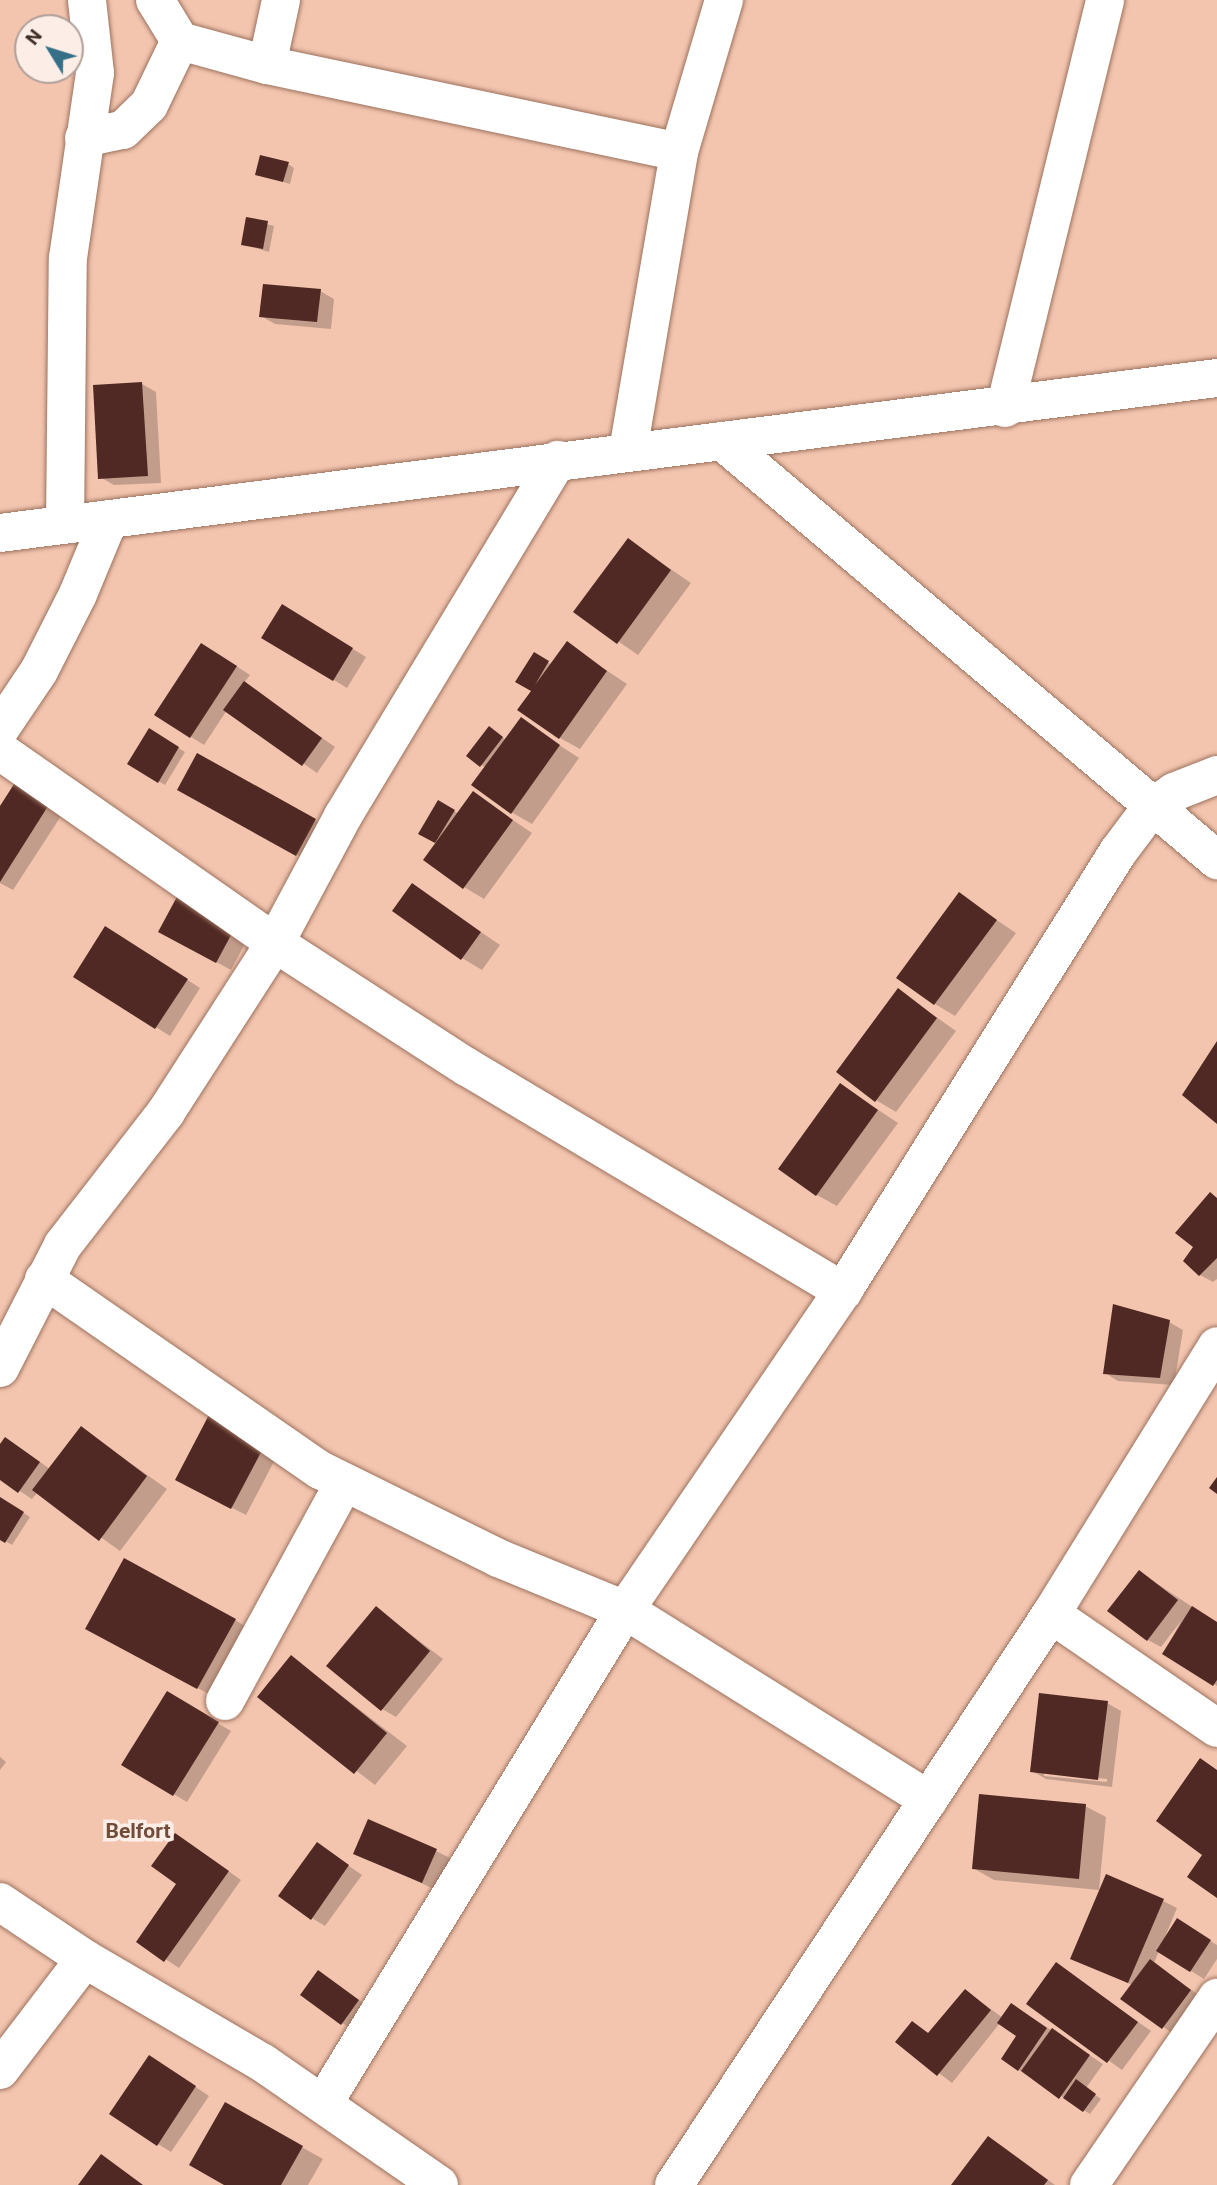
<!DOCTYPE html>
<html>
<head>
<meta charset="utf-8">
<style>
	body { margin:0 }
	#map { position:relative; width:1217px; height:2185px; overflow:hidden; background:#f3c5af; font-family:Roboto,sans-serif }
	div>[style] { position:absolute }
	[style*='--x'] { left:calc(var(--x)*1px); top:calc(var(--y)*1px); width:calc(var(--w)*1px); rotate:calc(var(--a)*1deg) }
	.shadow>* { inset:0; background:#0003 }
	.building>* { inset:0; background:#502924 }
	.roads { filter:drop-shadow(0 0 2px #9c725e) drop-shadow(0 0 2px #9c725e) }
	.minor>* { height:38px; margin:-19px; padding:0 19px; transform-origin:19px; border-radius:19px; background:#fff }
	span { translate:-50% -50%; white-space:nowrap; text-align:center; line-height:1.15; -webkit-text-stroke:7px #fceee7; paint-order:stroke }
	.neighbourhood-label { font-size:21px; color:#724c39; font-weight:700 }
	.north { position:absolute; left:14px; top:14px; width:70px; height:70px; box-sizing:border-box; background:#fceee7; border:2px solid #b0a099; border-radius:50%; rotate:308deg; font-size:19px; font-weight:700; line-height:28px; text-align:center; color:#3d2c23 }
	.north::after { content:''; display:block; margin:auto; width:24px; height:32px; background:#357088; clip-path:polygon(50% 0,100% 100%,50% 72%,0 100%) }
</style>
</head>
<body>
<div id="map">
	<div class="shadow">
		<div style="clip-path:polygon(288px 164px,294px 168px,290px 184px,257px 174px)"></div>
		<div style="clip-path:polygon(247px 219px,274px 226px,269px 252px,243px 244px)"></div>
		<div style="clip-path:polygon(320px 291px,334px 299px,331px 329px,275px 324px,261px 316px)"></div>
		<div style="clip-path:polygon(142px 384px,156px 392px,161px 483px,114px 485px,100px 477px)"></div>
		<div style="clip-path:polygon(628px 540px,691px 583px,638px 655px,576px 612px)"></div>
		<div style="clip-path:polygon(283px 607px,366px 657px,347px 688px,264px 637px)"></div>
		<div style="clip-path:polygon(567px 644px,627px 684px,580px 749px,560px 738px,533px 691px,535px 654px,552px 665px)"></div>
		<div style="clip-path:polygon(216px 653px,250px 675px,244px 683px,335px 747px,317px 773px,227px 710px,204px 745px,191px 737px)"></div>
		<div style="clip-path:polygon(521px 720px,579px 758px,532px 824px,511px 812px,486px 768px,468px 755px,495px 732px,506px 740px)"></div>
		<div style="clip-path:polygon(149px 730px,185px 752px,165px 785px,129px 764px)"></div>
		<div style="clip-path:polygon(198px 755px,329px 828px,310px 862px,179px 790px)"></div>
		<div style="clip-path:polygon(30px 791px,63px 813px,13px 890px,0 883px,0 810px)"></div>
		<div style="clip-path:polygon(474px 794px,532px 833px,484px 899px,464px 887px,438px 843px,421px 833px,439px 802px,459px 814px)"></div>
		<div style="clip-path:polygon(412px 885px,500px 945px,482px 970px,462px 958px)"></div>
		<div style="clip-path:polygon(959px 895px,1016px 933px,955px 1016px,935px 1004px)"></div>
		<div style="clip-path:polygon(250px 934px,231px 970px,174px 939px)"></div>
		<div style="clip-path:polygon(119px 936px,200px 988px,170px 1036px,75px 976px)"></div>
		<div style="clip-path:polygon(898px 990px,956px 1031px,896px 1112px,876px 1100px)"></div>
		<div style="clip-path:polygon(841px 1085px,898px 1123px,837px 1206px,817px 1195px)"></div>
		<div style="clip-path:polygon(1217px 1198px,1217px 1279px,1213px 1282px,1200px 1275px,1195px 1247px)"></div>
		<div style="clip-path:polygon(1169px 1322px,1183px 1330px,1174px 1385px,1118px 1381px,1105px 1373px)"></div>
		<div style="clip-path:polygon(213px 1412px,281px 1448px,246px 1515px,191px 1487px)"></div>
		<div style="clip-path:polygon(81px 1428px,167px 1489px,120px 1551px,38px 1492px,32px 1499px,0 1478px,0 1447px,19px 1447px,50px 1469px)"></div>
		<div style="clip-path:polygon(0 1499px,30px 1517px,12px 1545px,0 1538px)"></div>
		<div style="clip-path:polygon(1139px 1572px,1217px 1623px,1217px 1686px,1164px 1653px,1181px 1621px,1161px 1647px,1148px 1640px)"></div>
		<div style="clip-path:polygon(376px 1608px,443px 1659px,396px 1717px,382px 1709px)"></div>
		<div style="clip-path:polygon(235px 1620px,255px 1632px,218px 1699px,108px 1640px)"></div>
		<div style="clip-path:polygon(291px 1657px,407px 1746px,375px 1785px,260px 1697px)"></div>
		<div style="clip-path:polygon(167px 1693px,231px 1731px,187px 1802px,123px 1764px)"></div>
		<div style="clip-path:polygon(evenodd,1107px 1703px,1121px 1711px,1112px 1787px,1046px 1779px,1032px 1771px,1107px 1703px,1044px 1772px,1107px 1779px,1107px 1782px,1044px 1776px,1044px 1772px)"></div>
		<div style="clip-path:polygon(0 1757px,6px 1762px,0 1770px)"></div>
		<div style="clip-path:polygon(1085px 1806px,1106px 1817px,1099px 1890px,994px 1880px,973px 1868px)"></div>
		<div style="clip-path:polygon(189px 1843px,241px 1880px,179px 1968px,138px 1941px,178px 1884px)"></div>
		<div style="clip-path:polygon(317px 1844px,362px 1875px,325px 1926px,312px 1918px)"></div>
		<div style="clip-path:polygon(436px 1851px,450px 1858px,436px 1890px,356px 1853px)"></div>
		<div style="clip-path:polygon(1163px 1901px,1177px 1908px,1165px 1937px,1177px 1921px,1217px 1945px,1217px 1959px,1204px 1979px,1159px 1951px,1154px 1963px,1204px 1999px,1176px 2036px,1123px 1998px,1132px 1985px,1073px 1958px)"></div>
		<div style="clip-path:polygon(1056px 1964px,1151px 2031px,1122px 2070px,1028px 2003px)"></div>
		<div style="clip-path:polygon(318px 1972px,372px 2009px,356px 2031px,342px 2023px)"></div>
		<div style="clip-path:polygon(966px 1991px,1003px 2018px,1025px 2013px,1103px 2064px,1086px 2088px,1101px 2099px,1090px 2114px,1019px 2070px,1019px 2036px,1000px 2023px,952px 2083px,897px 2041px,912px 2023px,930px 2034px)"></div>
		<div style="clip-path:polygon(163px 2065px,209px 2096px,171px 2152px,158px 2144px)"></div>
		<div style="clip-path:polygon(225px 2104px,323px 2159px,308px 2185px,227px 2185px)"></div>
		<div style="clip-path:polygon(988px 2138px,1002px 2146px,1055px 2185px,953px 2185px)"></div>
	</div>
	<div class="building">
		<div style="clip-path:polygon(260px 155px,289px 162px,283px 182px,255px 175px)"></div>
		<div style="clip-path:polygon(246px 217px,268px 221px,263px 249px,241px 245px)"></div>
		<div style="clip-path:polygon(263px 284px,321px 289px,317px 322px,259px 317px)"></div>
		<div style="clip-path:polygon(142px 382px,148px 476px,98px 479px,93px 385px)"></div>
		<div style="clip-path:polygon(628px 538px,671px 570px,617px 644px,573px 612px)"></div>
		<div style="clip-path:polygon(282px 604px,353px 648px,333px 681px,261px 638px)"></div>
		<div style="clip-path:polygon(567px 641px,607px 671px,559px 739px,517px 710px,531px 691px,515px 682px,534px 652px,549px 661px,535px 685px)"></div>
		<div style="clip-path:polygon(201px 643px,237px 666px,190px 738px,154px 715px)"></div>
		<div style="clip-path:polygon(244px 681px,322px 738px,302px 766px,223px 710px)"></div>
		<div style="clip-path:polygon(521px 717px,560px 745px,511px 814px,471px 785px)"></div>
		<div style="clip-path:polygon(489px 726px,503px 737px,480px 767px,466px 756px)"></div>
		<div style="clip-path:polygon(149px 728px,179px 747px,158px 783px,127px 764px)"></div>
		<div style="clip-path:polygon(197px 753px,316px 819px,296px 856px,177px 790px)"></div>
		<div style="clip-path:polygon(16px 781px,50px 803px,0 882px,0 806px)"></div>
		<div style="clip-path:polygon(473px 791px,513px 820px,463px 889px,423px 860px)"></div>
		<div style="clip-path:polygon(438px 800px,455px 810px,435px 843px,418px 834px)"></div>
		<div style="clip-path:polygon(412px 883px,481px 932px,461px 960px,392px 911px)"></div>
		<div style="clip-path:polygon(959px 892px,997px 920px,934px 1005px,896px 978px)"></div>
		<div style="clip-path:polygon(179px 893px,237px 924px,216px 963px,158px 932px)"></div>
		<div style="clip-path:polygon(105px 926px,188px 979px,155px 1029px,73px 977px)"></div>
		<div style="clip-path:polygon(898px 988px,937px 1018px,875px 1102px,836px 1072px)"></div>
		<div style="clip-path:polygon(1217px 1041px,1217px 1124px,1182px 1095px)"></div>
		<div style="clip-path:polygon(840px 1083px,878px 1110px,816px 1196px,778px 1169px)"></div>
		<div style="clip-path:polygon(1210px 1192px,1217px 1198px,1217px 1258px,1199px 1276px,1183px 1261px,1193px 1247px,1175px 1233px)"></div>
		<div style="clip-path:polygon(1113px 1304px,1170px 1320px,1160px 1378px,1103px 1374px)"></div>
		<div style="clip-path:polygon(212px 1409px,268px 1439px,231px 1509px,175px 1480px)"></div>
		<div style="clip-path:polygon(81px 1426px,147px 1476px,99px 1541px,32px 1490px)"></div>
		<div style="clip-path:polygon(5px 1437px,40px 1462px,18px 1493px,0 1480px,0 1444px)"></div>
		<div style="clip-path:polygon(1217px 1477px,1217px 1494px,1209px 1488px)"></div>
		<div style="clip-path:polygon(0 1497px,24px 1512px,5px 1543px,0 1540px)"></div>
		<div style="clip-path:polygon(124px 1558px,236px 1619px,197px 1689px,85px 1629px)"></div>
		<div style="clip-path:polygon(1139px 1570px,1178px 1600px,1147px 1641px,1107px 1611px)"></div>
		<div style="clip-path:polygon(376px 1606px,430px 1651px,381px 1711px,326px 1666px)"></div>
		<div style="clip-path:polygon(1192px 1606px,1217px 1622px,1217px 1680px,1213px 1686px,1162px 1654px)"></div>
		<div style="clip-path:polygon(291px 1655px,387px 1733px,354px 1774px,257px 1697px)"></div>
		<div style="clip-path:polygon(167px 1691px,219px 1722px,173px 1796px,121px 1765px)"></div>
		<div style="clip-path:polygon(1039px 1693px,1108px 1701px,1098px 1780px,1030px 1772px)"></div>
		<div style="clip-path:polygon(1200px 1758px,1217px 1770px,1217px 1898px,1187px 1877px,1202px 1855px,1156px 1821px)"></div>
		<div style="clip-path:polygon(979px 1794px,1086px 1804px,1079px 1879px,972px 1869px)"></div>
		<div style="clip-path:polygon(368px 1819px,437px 1849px,422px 1883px,353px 1854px)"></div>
		<div style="clip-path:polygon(175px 1833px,229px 1871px,164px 1962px,136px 1942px,176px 1884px,151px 1866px)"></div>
		<div style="clip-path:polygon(317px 1842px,349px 1865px,311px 1920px,278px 1896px)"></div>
		<div style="clip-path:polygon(1106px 1874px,1164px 1899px,1128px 1983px,1070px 1959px)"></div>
		<div style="clip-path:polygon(1177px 1918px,1211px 1940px,1190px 1972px,1156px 1951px)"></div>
		<div style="clip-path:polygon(1150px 1959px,1191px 1990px,1162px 2029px,1120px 1999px)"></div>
		<div style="clip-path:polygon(1056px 1962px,1138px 2022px,1107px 2063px,1026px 2004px)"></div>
		<div style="clip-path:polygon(318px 1970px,359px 2000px,341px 2025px,300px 1995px)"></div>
		<div style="clip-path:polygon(965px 1989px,991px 2010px,937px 2076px,895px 2042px,912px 2021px,928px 2033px)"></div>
		<div style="clip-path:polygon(1011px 2003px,1047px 2028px,1018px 2071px,1001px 2059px,1016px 2036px,997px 2023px)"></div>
		<div style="clip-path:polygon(1052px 2028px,1090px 2055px,1059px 2099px,1021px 2071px)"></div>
		<div style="clip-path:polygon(149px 2055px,196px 2086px,157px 2146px,109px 2114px)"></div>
		<div style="clip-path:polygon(1076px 2079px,1096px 2094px,1083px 2112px,1063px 2098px)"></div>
		<div style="clip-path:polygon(225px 2102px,303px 2146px,281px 2185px,224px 2185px,189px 2165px)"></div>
		<div style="clip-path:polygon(988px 2136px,1048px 2180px,1044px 2185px,951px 2185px)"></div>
		<div style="clip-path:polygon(101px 2154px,143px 2185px,78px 2185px)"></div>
	</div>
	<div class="roads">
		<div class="minor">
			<div style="--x:155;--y:0;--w:48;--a:58.6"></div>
			<div style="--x:267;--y:65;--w:66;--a:-77.8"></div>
			<div style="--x:84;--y:138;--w:40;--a:-12"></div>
			<div style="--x:123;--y:130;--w:36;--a:-44"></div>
			<div style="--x:149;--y:105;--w:71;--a:-64.2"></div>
			<div style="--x:180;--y:41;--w:90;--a:15.4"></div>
			<div style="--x:267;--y:65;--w:421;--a:11.9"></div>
			<div style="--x:1005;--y:408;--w:420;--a:-76.2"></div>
			<div style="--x:722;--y:441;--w:649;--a:40.25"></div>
			<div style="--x:628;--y:451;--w:303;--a:-80.3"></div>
			<div style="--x:679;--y:152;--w:159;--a:-73.5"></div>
			<div style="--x:65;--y:524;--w:266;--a:-89.4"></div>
			<div style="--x:68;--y:258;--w:187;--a:-81.7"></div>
			<div style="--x:95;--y:73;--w:73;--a:-96.3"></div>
			<div style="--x:0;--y:533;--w:1227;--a:-7.26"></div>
			<div style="--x:0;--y:729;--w:70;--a:-56.1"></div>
			<div style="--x:39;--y:671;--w:86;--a:-63.1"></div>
			<div style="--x:78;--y:594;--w:81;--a:-67.5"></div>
			<div style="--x:0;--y:751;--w:335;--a:34.9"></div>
			<div style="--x:275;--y:943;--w:229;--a:32.9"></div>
			<div style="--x:467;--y:1067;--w:438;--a:30.8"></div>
			<div style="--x:44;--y:1279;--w:336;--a:34.7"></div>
			<div style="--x:320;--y:1470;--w:199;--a:26.3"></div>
			<div style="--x:498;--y:1558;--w:137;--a:22.3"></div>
			<div style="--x:625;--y:1610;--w:358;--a:32"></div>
			<div style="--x:0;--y:1368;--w:138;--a:-62.9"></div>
			<div style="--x:63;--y:1245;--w:168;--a:-52.2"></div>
			<div style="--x:166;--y:1112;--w:201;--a:-57.2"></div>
			<div style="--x:275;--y:943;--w:144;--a:-61.8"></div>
			<div style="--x:343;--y:816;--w:416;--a:-58.9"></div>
			<div style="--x:1051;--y:1614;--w:201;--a:34.5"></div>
			<div style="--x:225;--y:1701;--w:248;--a:-61.4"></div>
			<div style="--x:0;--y:1902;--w:102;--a:33.8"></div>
			<div style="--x:85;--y:1959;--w:206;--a:30.3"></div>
			<div style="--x:263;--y:2063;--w:214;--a:34.7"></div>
			<div style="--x:0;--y:2070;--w:140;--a:-52.6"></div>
			<div style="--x:323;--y:2104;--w:579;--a:-58.56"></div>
			<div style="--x:625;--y:1610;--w:386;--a:-55.7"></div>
			<div style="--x:843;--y:1291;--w:518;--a:-57.94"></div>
			<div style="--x:1118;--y:852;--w:55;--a:-53.1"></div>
			<div style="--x:1151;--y:808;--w:28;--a:-35"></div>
			<div style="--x:1174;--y:792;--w:46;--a:-21.6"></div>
			<div style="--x:674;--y:2185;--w:684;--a:-56.57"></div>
			<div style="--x:1051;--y:1614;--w:315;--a:-58.2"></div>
			<div style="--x:1089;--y:2185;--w:227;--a:-55.6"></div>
		</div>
	</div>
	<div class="neighbourhood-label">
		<span style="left:138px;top:1831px">Belfort</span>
	</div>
	<div class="north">N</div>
</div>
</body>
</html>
